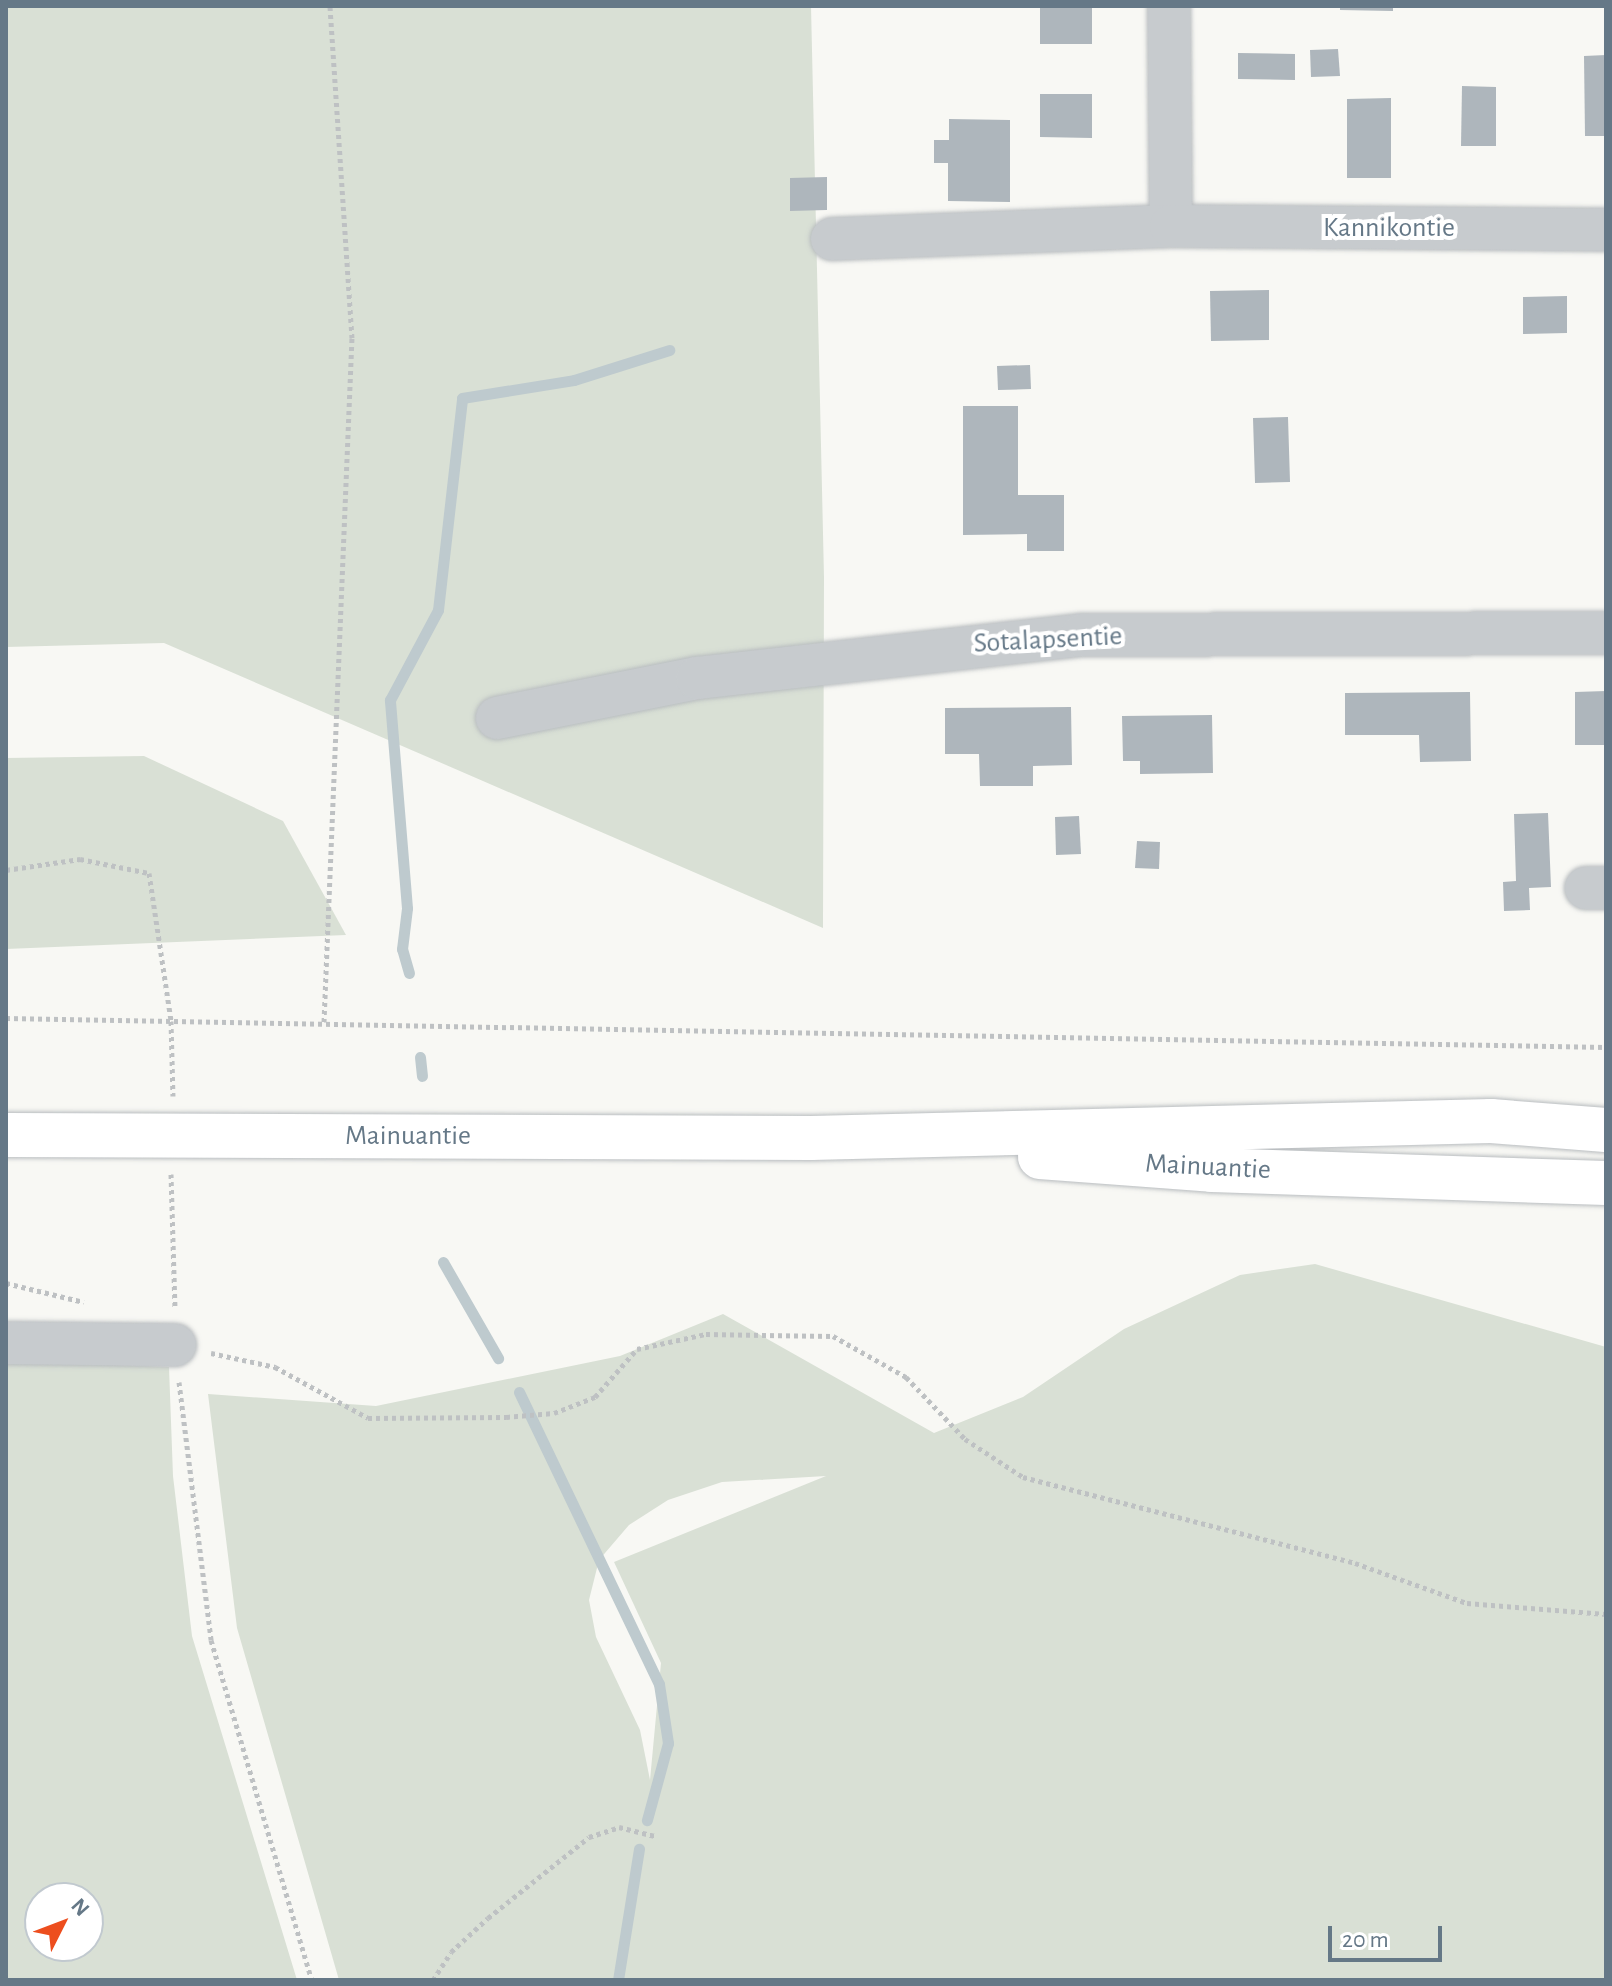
<!DOCTYPE html>
<html>
<head>
<meta charset="utf-8">
<style>
	body { margin:0 }
	#map { position:relative; width:1612px; height:1986px; overflow:hidden; background:#f8f8f4; font-family:"Alegreya Sans",sans-serif }
	div>[style] { position:absolute }
	[style*='--x'] { left:calc(var(--x)*1px); top:calc(var(--y)*1px); width:calc(var(--w)*1px); rotate:calc(var(--a)*1deg) }
	.green>* { inset:0; background:#d9e0d5 }
	.stream>* { height:11px; margin:-5.5px; padding:0 5.5px; transform-origin:5.5px; border-radius:5.5px; background:#becace }
	.building>* { inset:0; background:#aeb6bc }
	.path>* { height:5px; margin-top:-2.5px; transform-origin:0; background:repeating-linear-gradient(90deg,#bec1c3 0 4px,transparent 0 8px) }
	.roads { filter:drop-shadow(0 0 2px #b9bdc0) drop-shadow(0 0 2px #b9bdc0) }
	.minor>* { height:42px; margin:-21px; padding:0 21px; transform-origin:21px; border-radius:21px; background:#c7cbce }
	.highway>* { height:44px; margin:-22px; padding:0 22px; transform-origin:22px; border-radius:22px; background:#fff }
	span { translate:-50% -50%; white-space:nowrap; text-align:center; line-height:1.15; -webkit-text-stroke:8px #fff; paint-order:stroke }
	.street-label { font-size:28px; color:#657887 }
	.frame { position:absolute; inset:0; border:8px solid #657887; pointer-events:none }
	.north { position:absolute; left:24px; top:1882px; width:80px; height:80px; box-sizing:border-box; background:#fff; border:2px solid #c1c9cf; border-radius:50%; rotate:48deg; font-size:22px; font-weight:700; line-height:32px; text-align:center; color:#657887 }
	.north::after { content:''; display:block; margin:auto; width:28px; height:36px; background:#ed4e1e; clip-path:polygon(50% 0,100% 100%,50% 72%,0 100%) }
	.scale { position:absolute; left:1328px; top:1926px; width:114px; height:36px; box-sizing:border-box; border:4px solid #657887; border-top:0; padding-left:10px; font-size:24px; line-height:28px; white-space:nowrap; color:#657887; -webkit-text-stroke:6px #fff; paint-order:stroke }
</style>
</head>
<body>
<div id="map">
	<div class="green">
		<div style="clip-path:polygon(6px 6px,811px 6px,824px 577px,823px 928px,164px 643px,6px 647px)"></div>
		<div style="clip-path:polygon(144px 756px,283px 821px,346px 935px,6px 949px,6px 758px)"></div>
		<div style="clip-path:polygon(evenodd,1315px 1264px,1606px 1347px,1606px 1980px,339px 1980px,237px 1628px,208px 1394px,376px 1406px,620px 1356px,723px 1314px,934px 1433px,1023px 1397px,1124px 1329px,1240px 1275px,1315px 1264px,826px 1476px,614px 1562px,661px 1663px,650px 1780px,640px 1730px,596px 1637px,589px 1600px,599px 1560px,629px 1525px,668px 1500px,722px 1482px,826px 1476px)"></div>
		<div style="clip-path:polygon(evenodd,6px 1361px,169px 1367px,173px 1476px,192px 1636px,297px 1980px,6px 1980px,6px 1361px,40px 1898px,88px 1898px,88px 1946px,40px 1946px,40px 1898px)"></div>
	</div>
	<div class="stream">
		<div style="--x:409;--y:973;--w:25;--a:-106"></div>
		<div style="--x:402;--y:949;--w:41;--a:-83"></div>
		<div style="--x:407;--y:908;--w:209;--a:-94.7"></div>
		<div style="--x:390;--y:700;--w:102;--a:-61.9"></div>
		<div style="--x:438;--y:610;--w:213;--a:-83.5"></div>
		<div style="--x:462;--y:398;--w:113;--a:-9.1"></div>
		<div style="--x:574;--y:380;--w:100;--a:-17.5"></div>
		<div style="--x:420;--y:1057;--w:19;--a:84"></div>
		<div style="--x:443;--y:1262;--w:111;--a:60.2"></div>
		<div style="--x:519;--y:1392;--w:324;--a:64.4"></div>
		<div style="--x:659;--y:1684;--w:60;--a:81.3"></div>
		<div style="--x:668;--y:1743;--w:80;--a:105.3"></div>
		<div style="--x:618;--y:1980;--w:133;--a:-80.9"></div>
	</div>
	<div class="building">
		<div style="clip-path:polygon(1040px 6px,1092px 6px,1092px 44px,1040px 44px)"></div>
		<div style="clip-path:polygon(1340px 6px,1393px 6px,1393px 11px,1340px 10px)"></div>
		<div style="clip-path:polygon(1338px 49px,1340px 76px,1311px 77px,1310px 50px)"></div>
		<div style="clip-path:polygon(1238px 53px,1295px 54px,1295px 80px,1238px 79px)"></div>
		<div style="clip-path:polygon(1606px 55px,1606px 136px,1585px 136px,1584px 56px)"></div>
		<div style="clip-path:polygon(1462px 86px,1496px 87px,1496px 146px,1461px 146px)"></div>
		<div style="clip-path:polygon(1040px 94px,1092px 94px,1092px 138px,1040px 137px)"></div>
		<div style="clip-path:polygon(1391px 98px,1391px 178px,1347px 178px,1347px 99px)"></div>
		<div style="clip-path:polygon(949px 119px,1010px 120px,1010px 202px,948px 201px,948px 163px,934px 163px,934px 140px,949px 140px)"></div>
		<div style="clip-path:polygon(827px 177px,827px 210px,790px 211px,790px 178px)"></div>
		<div style="clip-path:polygon(1269px 290px,1269px 340px,1211px 341px,1210px 291px)"></div>
		<div style="clip-path:polygon(1567px 296px,1567px 333px,1523px 334px,1523px 297px)"></div>
		<div style="clip-path:polygon(1030px 365px,1031px 389px,998px 390px,997px 366px)"></div>
		<div style="clip-path:polygon(963px 406px,1018px 406px,1018px 495px,1064px 495px,1064px 551px,1027px 551px,1027px 534px,963px 535px)"></div>
		<div style="clip-path:polygon(1288px 417px,1290px 482px,1255px 483px,1253px 418px)"></div>
		<div style="clip-path:polygon(1606px 691px,1606px 745px,1575px 745px,1575px 692px)"></div>
		<div style="clip-path:polygon(1470px 692px,1471px 761px,1420px 762px,1419px 735px,1345px 735px,1345px 693px)"></div>
		<div style="clip-path:polygon(1071px 707px,1072px 765px,1033px 766px,1033px 786px,980px 786px,979px 754px,945px 754px,945px 708px)"></div>
		<div style="clip-path:polygon(1212px 715px,1213px 773px,1140px 774px,1140px 761px,1123px 761px,1122px 716px)"></div>
		<div style="clip-path:polygon(1548px 813px,1551px 887px,1529px 888px,1530px 910px,1504px 911px,1503px 882px,1516px 881px,1514px 814px)"></div>
		<div style="clip-path:polygon(1079px 816px,1081px 854px,1056px 855px,1055px 817px)"></div>
		<div style="clip-path:polygon(1137px 841px,1160px 842px,1159px 869px,1135px 868px)"></div>
	</div>
	<div class="path">
		<div style="--x:6;--y:870;--w:75;--a:-8.5"></div>
		<div style="--x:80;--y:859;--w:70;--a:11.5"></div>
		<div style="--x:149;--y:873;--w:150;--a:81.5"></div>
		<div style="--x:171;--y:1021;--w:75;--a:88.5"></div>
		<div style="--x:6;--y:1018;--w:1600;--a:1.04"></div>
		<div style="--x:324;--y:1022;--w:685;--a:-87.66"></div>
		<div style="--x:352;--y:338;--w:333;--a:-93.8"></div>
		<div style="--x:171;--y:1174;--w:134;--a:88.3"></div>
		<div style="--x:6;--y:1283;--w:80;--a:13.7"></div>
		<div style="--x:211;--y:1353;--w:66;--a:12.3"></div>
		<div style="--x:275;--y:1367;--w:106;--a:28.7"></div>
		<div style="--x:368;--y:1418;--w:138;--a:-0.4"></div>
		<div style="--x:506;--y:1417;--w:48;--a:-4.8"></div>
		<div style="--x:554;--y:1413;--w:44;--a:-21.3"></div>
		<div style="--x:595;--y:1397;--w:64;--a:-48.8"></div>
		<div style="--x:637;--y:1349;--w:71;--a:-12.3"></div>
		<div style="--x:706;--y:1334;--w:127;--a:0.9"></div>
		<div style="--x:833;--y:1336;--w:84;--a:29.3"></div>
		<div style="--x:906;--y:1377;--w:86;--a:46.4"></div>
		<div style="--x:965;--y:1439;--w:69;--a:33.2"></div>
		<div style="--x:1023;--y:1477;--w:343;--a:14.5"></div>
		<div style="--x:1355;--y:1563;--w:119;--a:19.7"></div>
		<div style="--x:1467;--y:1603;--w:139;--a:4.5"></div>
		<div style="--x:179;--y:1382;--w:260;--a:82.9"></div>
		<div style="--x:211;--y:1640;--w:355;--a:73.5"></div>
		<div style="--x:433;--y:1980;--w:33;--a:-57"></div>
		<div style="--x:451;--y:1952;--w:50;--a:-42.6"></div>
		<div style="--x:488;--y:1918;--w:129;--a:-38.7"></div>
		<div style="--x:589;--y:1837;--w:32;--a:-18"></div>
		<div style="--x:619;--y:1827;--w:37;--a:14"></div>
	</div>
	<div class="roads">
		<div class="minor">
			<div style="--x:1169;--y:6;--w:220;--a:89.5"></div>
			<div style="--x:832;--y:239;--w:339;--a:-2.2"></div>
			<div style="--x:1171;--y:226;--w:435;--a:0.5"></div>
			<div style="--x:497;--y:718;--w:204;--a:-11.3"></div>
			<div style="--x:697;--y:678;--w:387;--a:-6.4"></div>
			<div style="--x:1082;--y:635;--w:524;--a:-0.22"></div>
			<div style="--x:1586;--y:888;--w:20;--a:0"></div>
			<div style="--x:6;--y:1343;--w:169;--a:0.7"></div>
		</div>
		<div class="highway">
			<div style="--x:6;--y:1135;--w:805;--a:0.21"></div>
			<div style="--x:811;--y:1138;--w:680;--a:-1.43"></div>
			<div style="--x:1491;--y:1121;--w:115;--a:4.5"></div>
			<div style="--x:1040;--y:1157;--w:172;--a:4.3"></div>
			<div style="--x:1212;--y:1170;--w:394;--a:1.9"></div>
		</div>
	</div>
	<div class="street-label">
		<span style="left:1389px;top:228px">Kannikontie</span>
		<span style="left:1048px;top:640px;rotate:-3deg">Sotalapsentie</span>
		<span style="left:408px;top:1136px">Mainuantie</span>
		<span style="left:1208px;top:1167px;rotate:3deg">Mainuantie</span>
	</div>
	<div class="frame"></div>
	<div class="north">N</div>
	<div class="scale">20 m</div>
</div>
</body>
</html>
